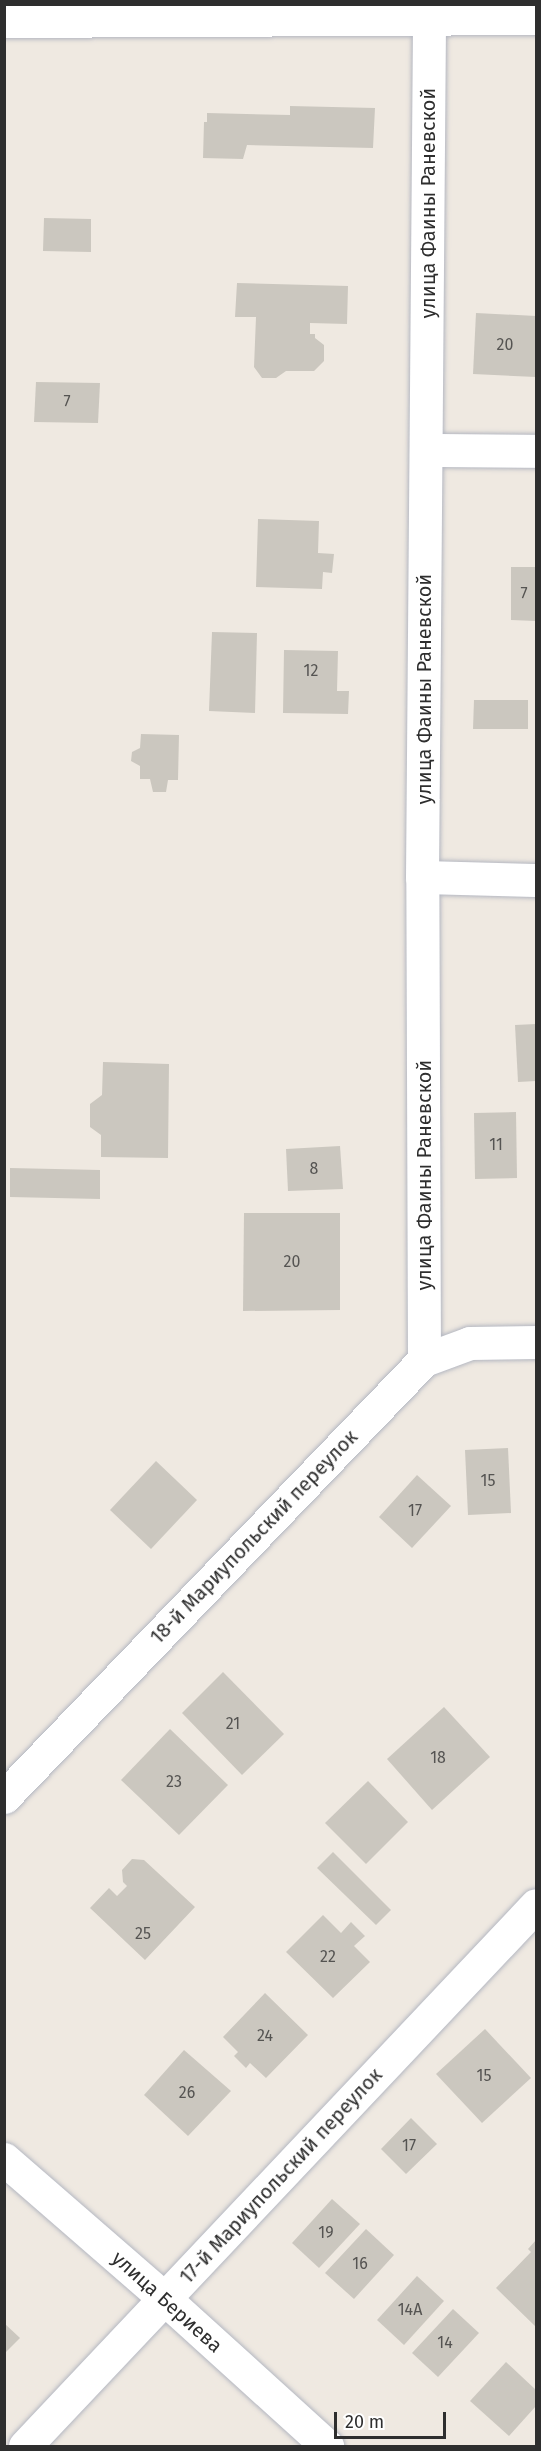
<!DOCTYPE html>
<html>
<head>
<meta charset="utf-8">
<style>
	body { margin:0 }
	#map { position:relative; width:541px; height:2451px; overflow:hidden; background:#efe9e1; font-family:"Fira Sans",sans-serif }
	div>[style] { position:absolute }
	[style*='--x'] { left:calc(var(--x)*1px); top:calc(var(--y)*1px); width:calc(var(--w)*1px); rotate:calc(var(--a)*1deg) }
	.building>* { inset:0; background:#cbc7bf }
	.roads { filter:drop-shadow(0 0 2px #b4b7c1) drop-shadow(0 0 2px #b4b7c1) }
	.minor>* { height:33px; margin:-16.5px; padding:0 16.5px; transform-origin:16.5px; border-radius:16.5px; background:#fff }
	span { translate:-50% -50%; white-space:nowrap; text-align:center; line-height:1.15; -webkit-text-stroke:6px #fff; paint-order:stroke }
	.number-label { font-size:16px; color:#555452 }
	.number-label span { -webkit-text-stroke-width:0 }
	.street-label { font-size:20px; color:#2e2e2e }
	.frame { position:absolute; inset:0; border:6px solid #2e2e2e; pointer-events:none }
	.scale { position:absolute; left:334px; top:2412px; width:112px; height:27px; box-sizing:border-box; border:3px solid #2e2e2e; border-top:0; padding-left:8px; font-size:18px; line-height:21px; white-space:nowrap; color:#2e2e2e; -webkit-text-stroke:4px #fff; paint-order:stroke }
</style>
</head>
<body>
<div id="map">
	<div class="building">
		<div style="clip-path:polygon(290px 106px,375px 108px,373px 148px,247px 145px,243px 159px,203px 158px,204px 122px,207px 122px,207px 113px,290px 115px)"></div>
		<div style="clip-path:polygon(44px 218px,91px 219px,91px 252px,43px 251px)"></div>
		<div style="clip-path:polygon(237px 283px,348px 286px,347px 324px,310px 323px,310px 334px,315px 334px,315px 338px,324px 345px,324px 361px,314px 371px,286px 371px,276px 378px,262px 378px,254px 367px,256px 317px,235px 317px)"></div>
		<div style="clip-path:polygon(476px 313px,536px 316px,536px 377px,473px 374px)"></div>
		<div style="clip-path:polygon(36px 382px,100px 383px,98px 423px,34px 422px)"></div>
		<div style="clip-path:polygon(258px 519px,319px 521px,318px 553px,334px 554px,332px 573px,323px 572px,322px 589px,256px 587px)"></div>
		<div style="clip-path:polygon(511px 567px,536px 567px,536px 621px,511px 620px)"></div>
		<div style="clip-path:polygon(212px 632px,257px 633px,255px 713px,209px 711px)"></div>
		<div style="clip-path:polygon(284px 650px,338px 651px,337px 691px,349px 691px,348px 714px,283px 713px)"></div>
		<div style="clip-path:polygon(474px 700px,528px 700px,528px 729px,473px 729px)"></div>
		<div style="clip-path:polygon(141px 734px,179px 735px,178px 780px,168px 780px,166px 792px,153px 792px,150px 779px,140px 779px,140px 766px,131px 761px,132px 752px,140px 748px)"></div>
		<div style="clip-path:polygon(536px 1024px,536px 1081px,518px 1082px,515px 1025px)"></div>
		<div style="clip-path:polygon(103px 1062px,169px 1064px,168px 1158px,101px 1157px,101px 1135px,90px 1127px,90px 1104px,102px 1095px)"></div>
		<div style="clip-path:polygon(516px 1112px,517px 1178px,475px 1179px,474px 1113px)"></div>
		<div style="clip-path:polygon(340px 1146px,343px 1189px,288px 1191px,286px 1149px)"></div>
		<div style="clip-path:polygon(10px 1168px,100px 1170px,100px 1199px,10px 1197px)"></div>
		<div style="clip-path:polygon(244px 1213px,340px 1213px,340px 1310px,243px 1311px)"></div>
		<div style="clip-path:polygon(508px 1448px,511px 1513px,468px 1515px,465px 1450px)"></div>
		<div style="clip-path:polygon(156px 1461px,197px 1500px,151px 1549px,110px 1510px)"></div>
		<div style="clip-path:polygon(417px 1475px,451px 1506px,412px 1548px,379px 1517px)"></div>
		<div style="clip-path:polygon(223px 1672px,284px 1734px,242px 1775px,182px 1713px)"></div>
		<div style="clip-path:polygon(444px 1707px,490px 1757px,432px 1810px,387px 1759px)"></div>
		<div style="clip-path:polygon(170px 1729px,228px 1785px,179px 1835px,121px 1780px)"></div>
		<div style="clip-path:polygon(368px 1781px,408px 1822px,366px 1864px,325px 1823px)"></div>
		<div style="clip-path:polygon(333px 1852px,391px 1910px,376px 1925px,317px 1868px)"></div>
		<div style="clip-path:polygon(132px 1859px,144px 1860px,195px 1907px,145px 1960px,90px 1908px,109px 1888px,117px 1896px,127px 1886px,123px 1882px,122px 1870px)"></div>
		<div style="clip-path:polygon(323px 1915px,341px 1933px,351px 1922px,365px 1936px,354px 1946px,370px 1962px,333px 1998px,286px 1952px)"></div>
		<div style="clip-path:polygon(265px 1993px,308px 2035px,266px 2078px,250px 2063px,246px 2068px,234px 2056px,238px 2052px,223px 2037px)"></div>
		<div style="clip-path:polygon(485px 2029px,531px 2078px,482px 2123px,436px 2074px)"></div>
		<div style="clip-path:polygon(184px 2050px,231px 2091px,188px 2136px,144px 2095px)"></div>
		<div style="clip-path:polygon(411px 2118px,437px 2144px,406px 2174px,381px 2149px)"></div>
		<div style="clip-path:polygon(332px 2199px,360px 2224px,319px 2268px,292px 2243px)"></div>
		<div style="clip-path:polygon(366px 2229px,394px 2255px,354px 2299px,325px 2273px)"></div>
		<div style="clip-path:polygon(536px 2240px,536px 2327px,496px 2288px,531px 2252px,528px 2249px)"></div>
		<div style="clip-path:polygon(417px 2276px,444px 2301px,404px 2345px,377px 2320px)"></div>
		<div style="clip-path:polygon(453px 2309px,479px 2333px,438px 2377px,412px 2353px)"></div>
		<div style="clip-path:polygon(4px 2323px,20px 2338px,4px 2354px)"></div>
		<div style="clip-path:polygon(506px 2362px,536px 2390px,536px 2406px,509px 2436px,470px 2401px)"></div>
	</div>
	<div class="roads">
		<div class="minor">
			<div style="--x:4;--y:21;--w:532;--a:-0.32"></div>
			<div style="--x:426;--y:450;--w:110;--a:0.5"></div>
			<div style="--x:422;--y:877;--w:114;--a:1.5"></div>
			<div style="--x:424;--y:1360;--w:483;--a:-90.2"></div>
			<div style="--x:422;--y:877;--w:859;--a:-89.53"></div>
			<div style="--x:4;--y:1797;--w:606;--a:-46.14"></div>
			<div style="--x:424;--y:1360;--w:49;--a:-20.3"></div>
			<div style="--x:470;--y:1343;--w:66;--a:-0.9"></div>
			<div style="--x:4;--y:2159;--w:213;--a:41"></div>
			<div style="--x:165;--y:2299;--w:219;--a:42.2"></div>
			<div style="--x:25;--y:2446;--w:744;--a:-46.63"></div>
		</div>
	</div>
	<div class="number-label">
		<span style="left:505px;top:345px">20</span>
		<span style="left:67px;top:402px">7</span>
		<span style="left:524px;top:594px">7</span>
		<span style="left:311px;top:671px">12</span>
		<span style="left:496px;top:1145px">11</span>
		<span style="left:314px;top:1169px">8</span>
		<span style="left:292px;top:1262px">20</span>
		<span style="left:488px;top:1481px">15</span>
		<span style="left:415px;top:1511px">17</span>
		<span style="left:233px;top:1724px">21</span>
		<span style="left:438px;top:1758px">18</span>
		<span style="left:174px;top:1782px">23</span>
		<span style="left:143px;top:1934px">25</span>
		<span style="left:328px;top:1957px">22</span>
		<span style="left:265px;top:2036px">24</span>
		<span style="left:484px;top:2076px">15</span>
		<span style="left:187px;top:2093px">26</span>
		<span style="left:409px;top:2146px">17</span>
		<span style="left:326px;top:2233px">19</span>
		<span style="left:360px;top:2264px">16</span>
		<span style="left:410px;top:2310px">14А</span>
		<span style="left:445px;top:2343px">14</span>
	</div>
	<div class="street-label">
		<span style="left:428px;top:203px;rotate:-90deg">улица Фаины Раневской</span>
		<span style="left:424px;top:689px;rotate:-90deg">улица Фаины Раневской</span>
		<span style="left:424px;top:1175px;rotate:-90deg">улица Фаины Раневской</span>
		<span style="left:254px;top:1537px;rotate:-46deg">18-й Мариупольский переулок</span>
		<span style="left:281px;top:2176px;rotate:-47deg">17-й Мариупольский переулок</span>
		<span style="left:167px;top:2302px;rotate:42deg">улица Бериева</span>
	</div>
	<div class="frame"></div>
	<div class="scale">20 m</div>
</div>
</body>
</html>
